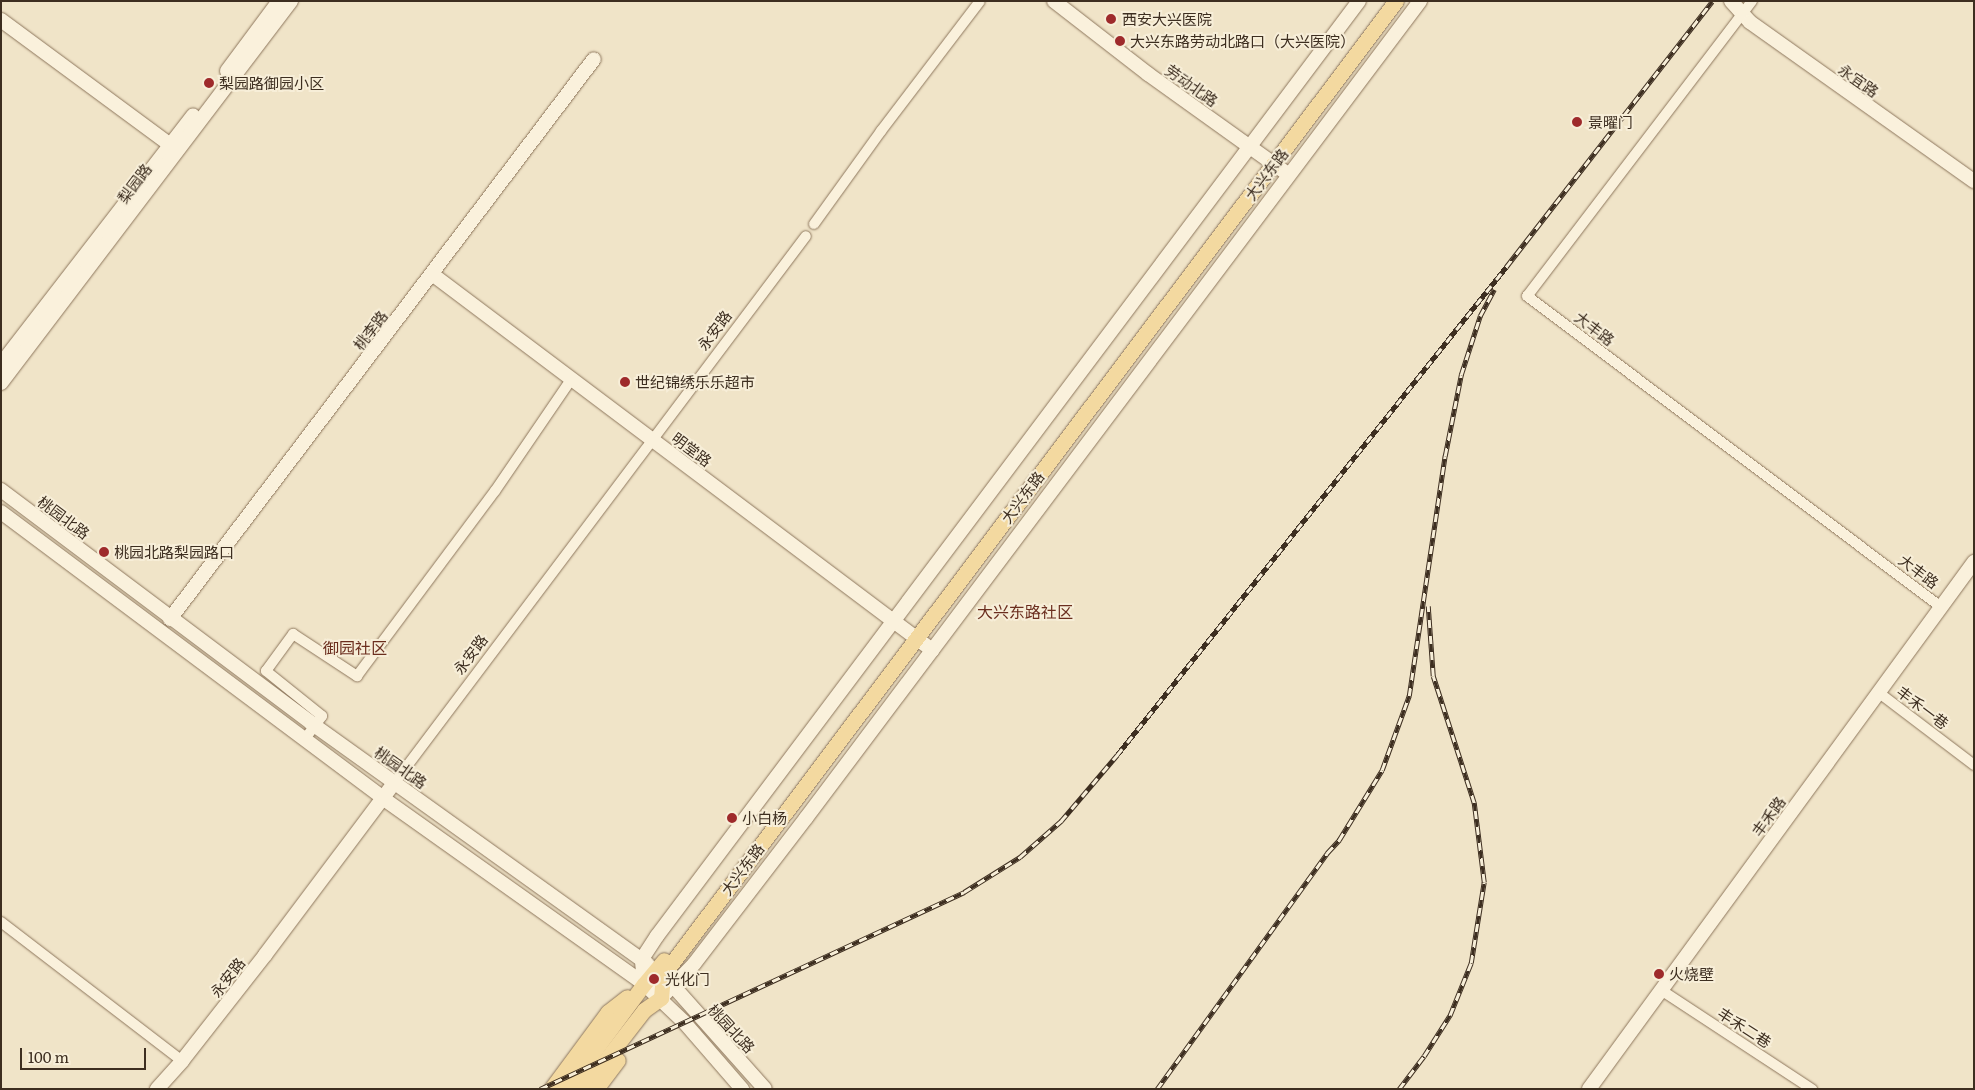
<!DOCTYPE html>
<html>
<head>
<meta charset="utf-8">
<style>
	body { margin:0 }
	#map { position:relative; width:1975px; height:1090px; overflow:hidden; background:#f0e4c8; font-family:Literata,"Noto Sans SC",serif }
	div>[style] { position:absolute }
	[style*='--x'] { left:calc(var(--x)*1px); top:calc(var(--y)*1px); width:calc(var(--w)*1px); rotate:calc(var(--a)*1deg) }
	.roads { filter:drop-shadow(0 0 1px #8d765c) drop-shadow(0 0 1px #8d765c) }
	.street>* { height:10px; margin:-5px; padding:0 5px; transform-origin:5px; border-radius:5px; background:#faf1dc }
	.secondary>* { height:14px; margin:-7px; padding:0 7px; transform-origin:7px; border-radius:7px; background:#faf1dc }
	.primary>* { height:15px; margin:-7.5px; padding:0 7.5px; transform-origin:7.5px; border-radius:7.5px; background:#f3d9a0 }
	.rail>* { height:4.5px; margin-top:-2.25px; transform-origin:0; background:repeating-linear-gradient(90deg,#f7eed8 0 8px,#3d2e20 0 16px); box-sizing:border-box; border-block:1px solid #3d2e20 }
	.dots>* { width:14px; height:14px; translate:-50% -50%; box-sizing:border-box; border:2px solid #f7eed8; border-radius:50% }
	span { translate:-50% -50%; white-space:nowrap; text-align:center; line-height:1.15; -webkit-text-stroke:4px #f7eed8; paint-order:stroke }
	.poi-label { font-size:15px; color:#3d2e20 }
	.left { translate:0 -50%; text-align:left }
	.street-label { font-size:15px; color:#3d2e20 }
	.neighbourhood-label { font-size:16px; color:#6b2e1e }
	.frame { position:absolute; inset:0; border:2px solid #3d2e20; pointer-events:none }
	.scale { position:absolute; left:20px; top:1048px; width:126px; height:22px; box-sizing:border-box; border:2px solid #3d2e20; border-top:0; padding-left:6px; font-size:15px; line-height:18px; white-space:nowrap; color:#3d2e20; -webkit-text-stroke:4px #f7eed8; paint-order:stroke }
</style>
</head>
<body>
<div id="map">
	<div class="roads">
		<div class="street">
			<div style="--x:1752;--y:1;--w:371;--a:127.3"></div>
			<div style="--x:1527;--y:296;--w:518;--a:36.91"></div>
			<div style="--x:814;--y:224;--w:115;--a:-54.2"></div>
			<div style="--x:881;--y:131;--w:163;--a:-52.7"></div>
			<div style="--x:1878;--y:692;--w:121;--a:37.2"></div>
			<div style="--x:304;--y:740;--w:30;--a:-53"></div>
			<div style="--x:322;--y:716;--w:72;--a:-141.2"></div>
			<div style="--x:266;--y:671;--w:46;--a:-53.9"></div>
			<div style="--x:293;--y:634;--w:77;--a:33.3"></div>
			<div style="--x:357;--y:676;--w:231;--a:-53.3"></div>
			<div style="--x:495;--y:491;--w:137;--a:-55.7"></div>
			<div style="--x:395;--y:782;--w:683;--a:-53.03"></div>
			<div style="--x:1;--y:922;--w:228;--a:37.5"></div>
			<div style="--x:1661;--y:990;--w:181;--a:33.3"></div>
		</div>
		<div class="secondary">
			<div style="--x:1054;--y:1;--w:119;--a:37.8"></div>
			<div style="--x:1148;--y:74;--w:173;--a:35.6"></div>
			<div style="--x:1731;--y:1;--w:28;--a:48"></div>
			<div style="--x:1750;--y:22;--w:275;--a:35.4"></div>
			<div style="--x:1;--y:20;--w:217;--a:36.4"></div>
			<div style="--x:227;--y:71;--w:87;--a:-53.4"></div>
			<div style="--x:432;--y:274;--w:626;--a:36.94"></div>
			<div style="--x:1;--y:364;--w:314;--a:-52.3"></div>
			<div style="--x:1;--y:383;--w:480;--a:-52.8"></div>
			<div style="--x:1;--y:490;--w:388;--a:36.9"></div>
			<div style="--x:311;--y:723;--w:414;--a:35.6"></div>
			<div style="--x:1;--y:512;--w:479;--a:36.8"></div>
			<div style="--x:384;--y:799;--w:319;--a:35.4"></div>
			<div style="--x:644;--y:984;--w:55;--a:43.5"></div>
			<div style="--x:684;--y:1022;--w:89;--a:49.1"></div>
			<div style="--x:170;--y:619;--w:702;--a:-52.87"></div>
			<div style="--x:667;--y:979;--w:147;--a:48.3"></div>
			<div style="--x:644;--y:984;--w:25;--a:-95"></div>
			<div style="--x:642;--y:959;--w:27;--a:-57"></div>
			<div style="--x:657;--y:936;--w:1169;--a:-53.1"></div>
			<div style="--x:661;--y:998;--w:47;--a:-45.9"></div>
			<div style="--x:694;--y:964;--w:184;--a:-52.5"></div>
			<div style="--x:806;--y:818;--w:1022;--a:-53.07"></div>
			<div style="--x:157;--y:1089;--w:38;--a:-48"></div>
			<div style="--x:182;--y:1061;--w:135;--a:-51.9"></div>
			<div style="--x:265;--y:955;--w:216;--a:-53.1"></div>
			<div style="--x:1589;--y:1089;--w:653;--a:-53.85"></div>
		</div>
		<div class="primary">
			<div style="--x:551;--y:1089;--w:96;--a:-53.5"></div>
			<div style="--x:608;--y:1012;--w:24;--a:-38"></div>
			<div style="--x:566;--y:1089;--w:131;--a:-53.4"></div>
			<div style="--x:644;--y:984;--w:31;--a:-50"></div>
			<div style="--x:583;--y:1089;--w:100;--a:-52.3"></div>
			<div style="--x:644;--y:1010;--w:21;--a:-35"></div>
			<div style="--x:661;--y:998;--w:23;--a:-85"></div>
			<div style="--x:663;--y:975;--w:1219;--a:-53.04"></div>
			<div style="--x:596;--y:1089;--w:36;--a:-53"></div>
		</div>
	</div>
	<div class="rail">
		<div style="--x:540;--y:1089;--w:468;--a:-24.9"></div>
		<div style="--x:964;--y:892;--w:66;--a:-32"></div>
		<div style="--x:1020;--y:857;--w:55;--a:-41.3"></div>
		<div style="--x:1061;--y:821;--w:87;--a:-49.7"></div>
		<div style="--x:1117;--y:755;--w:624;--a:-51.44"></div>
		<div style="--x:1506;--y:267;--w:336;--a:-52.2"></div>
		<div style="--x:1157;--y:1089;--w:291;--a:-54.2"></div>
		<div style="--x:1327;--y:853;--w:18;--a:-47"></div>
		<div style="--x:1339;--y:840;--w:82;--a:-58.4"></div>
		<div style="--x:1382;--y:770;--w:79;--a:-70"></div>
		<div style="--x:1409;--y:696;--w:243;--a:-81.5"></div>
		<div style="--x:1445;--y:456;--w:83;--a:-78.8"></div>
		<div style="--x:1461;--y:375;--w:62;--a:-72.1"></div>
		<div style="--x:1480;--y:316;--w:30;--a:-62"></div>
		<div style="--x:1399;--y:1089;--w:41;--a:-52.9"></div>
		<div style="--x:1424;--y:1056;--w:49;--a:-57.6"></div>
		<div style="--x:1450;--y:1015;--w:56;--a:-68"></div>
		<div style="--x:1471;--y:963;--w:82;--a:-80.9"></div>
		<div style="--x:1484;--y:882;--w:80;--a:-97.2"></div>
		<div style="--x:1474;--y:803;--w:133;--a:-107.9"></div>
		<div style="--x:1433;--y:676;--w:70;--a:-94.1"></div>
	</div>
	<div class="dots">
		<div style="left:1111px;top:19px;background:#9e2a2b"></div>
		<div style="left:1120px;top:41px;background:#9e2a2b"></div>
		<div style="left:209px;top:83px;background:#9e2a2b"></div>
		<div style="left:1577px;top:122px;background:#9e2a2b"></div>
		<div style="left:625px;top:382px;background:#9e2a2b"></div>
		<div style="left:104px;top:552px;background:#9e2a2b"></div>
		<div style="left:732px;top:818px;background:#9e2a2b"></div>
		<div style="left:1659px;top:974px;background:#9e2a2b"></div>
		<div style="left:654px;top:979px;background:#9e2a2b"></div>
	</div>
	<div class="poi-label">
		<span class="left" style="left:1122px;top:19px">西安大兴医院</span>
		<span class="left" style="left:1130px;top:41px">大兴东路劳动北路口（大兴医院）</span>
		<span class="left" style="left:219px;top:83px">梨园路御园小区</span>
		<span class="left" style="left:1588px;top:122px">景曜门</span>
		<span class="left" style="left:635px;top:382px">世纪锦绣乐乐超市</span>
		<span class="left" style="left:114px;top:552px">桃园北路梨园路口</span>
		<span class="left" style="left:742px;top:818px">小白杨</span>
		<span class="left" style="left:1669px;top:974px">火烧壁</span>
		<span class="left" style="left:665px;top:979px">光化门</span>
	</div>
	<div class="street-label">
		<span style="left:1859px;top:80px;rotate:35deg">永宜路</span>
		<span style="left:1192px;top:85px;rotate:35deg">劳动北路</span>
		<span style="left:1266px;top:174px;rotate:-53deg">大兴东路</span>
		<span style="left:134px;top:183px;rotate:-53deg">梨园路</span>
		<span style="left:1595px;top:328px;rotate:37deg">大丰路</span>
		<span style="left:370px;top:330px;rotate:-53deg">桃李路</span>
		<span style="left:714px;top:330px;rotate:-53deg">永安路</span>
		<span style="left:692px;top:449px;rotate:37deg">明堂路</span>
		<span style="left:1022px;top:497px;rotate:-53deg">大兴东路</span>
		<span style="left:64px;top:517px;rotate:37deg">桃园北路</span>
		<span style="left:1919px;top:571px;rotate:37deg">大丰路</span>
		<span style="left:470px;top:654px;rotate:-53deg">永安路</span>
		<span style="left:1923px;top:707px;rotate:37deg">丰禾一巷</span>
		<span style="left:401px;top:767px;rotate:35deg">桃园北路</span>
		<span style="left:1768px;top:816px;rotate:-54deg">丰禾路</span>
		<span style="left:742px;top:869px;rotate:-53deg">大兴东路</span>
		<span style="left:227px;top:977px;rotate:-52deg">永安路</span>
		<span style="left:1745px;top:1027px;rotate:33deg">丰禾二巷</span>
		<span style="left:732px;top:1028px;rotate:47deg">桃园北路</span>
	</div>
	<div class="neighbourhood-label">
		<span style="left:1025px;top:611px">大兴东路社区</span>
		<span style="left:355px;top:647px">御园社区</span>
	</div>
	<div class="frame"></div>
	<div class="scale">100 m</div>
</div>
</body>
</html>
